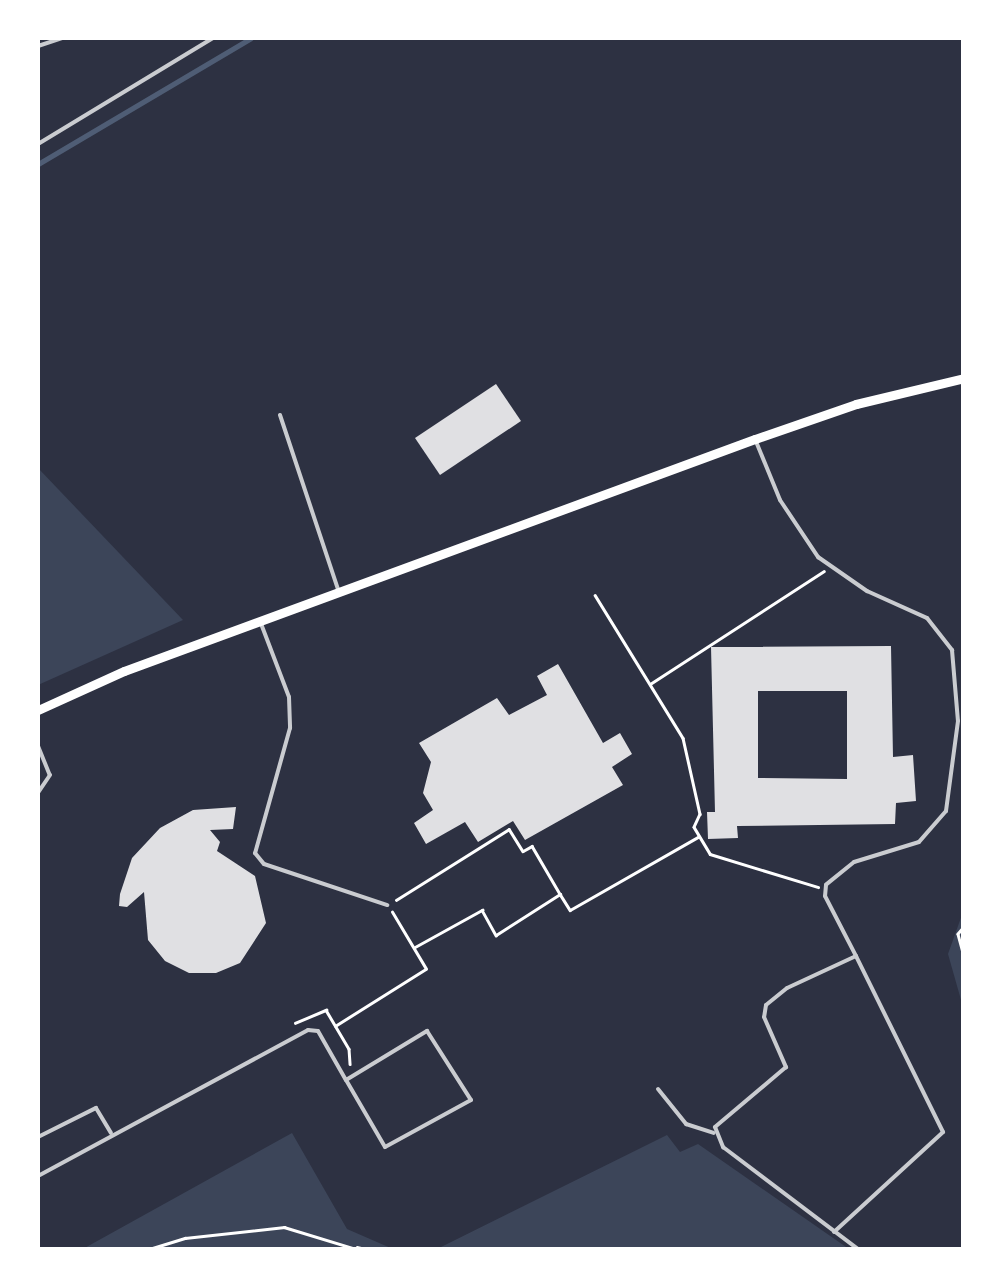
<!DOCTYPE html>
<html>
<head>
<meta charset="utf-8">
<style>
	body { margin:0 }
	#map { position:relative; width:1001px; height:1287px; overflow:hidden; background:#2d3142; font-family:Jost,sans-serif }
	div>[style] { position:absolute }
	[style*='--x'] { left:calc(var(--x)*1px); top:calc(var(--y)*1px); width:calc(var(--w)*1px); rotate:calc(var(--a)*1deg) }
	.green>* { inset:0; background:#3c4559 }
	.stream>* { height:5px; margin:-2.5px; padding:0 2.5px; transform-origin:2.5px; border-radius:2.5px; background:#4f5d75 }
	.building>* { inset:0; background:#e0e0e3 }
	.path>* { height:2.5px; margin:-1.25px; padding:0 1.25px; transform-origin:1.25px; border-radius:1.25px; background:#fff }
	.service>* { height:4px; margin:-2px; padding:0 2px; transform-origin:2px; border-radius:2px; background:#caccd0 }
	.secondary>* { height:9px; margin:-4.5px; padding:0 4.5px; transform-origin:4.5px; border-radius:4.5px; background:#fff }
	span { translate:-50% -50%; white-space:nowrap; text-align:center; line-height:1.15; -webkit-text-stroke:10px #fff; paint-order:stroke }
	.frame { position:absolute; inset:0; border:40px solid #fff; pointer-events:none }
</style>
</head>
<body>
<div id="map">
	<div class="green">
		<div style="clip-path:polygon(38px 468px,183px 620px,38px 685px)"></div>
		<div style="clip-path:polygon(963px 912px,963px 1007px,948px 954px)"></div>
		<div style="clip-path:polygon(292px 1133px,347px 1229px,393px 1249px,81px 1250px)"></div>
		<div style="clip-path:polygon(667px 1135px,680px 1152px,698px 1144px,849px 1249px,437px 1249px)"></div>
	</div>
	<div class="stream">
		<div style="--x:38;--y:164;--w:247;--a:-30.6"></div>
	</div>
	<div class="building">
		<div style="clip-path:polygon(496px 384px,521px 421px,440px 475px,415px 438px)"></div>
		<div style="clip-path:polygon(evenodd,891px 646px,893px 757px,913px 755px,916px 801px,896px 803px,895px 824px,737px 826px,738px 838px,708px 839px,707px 812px,715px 812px,711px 647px,891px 646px,758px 691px,847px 691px,847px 779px,758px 778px,758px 691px)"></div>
		<div style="clip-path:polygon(558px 664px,603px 743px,620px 733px,632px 754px,612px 767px,623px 785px,525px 840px,513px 821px,478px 842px,465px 822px,426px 844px,414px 823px,433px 810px,423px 793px,431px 762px,419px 743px,497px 698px,509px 715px,547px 695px,537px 676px)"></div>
		<div style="clip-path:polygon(236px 807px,233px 829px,210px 830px,220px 842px,217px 851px,255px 876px,266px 923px,240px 963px,216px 973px,189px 973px,165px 961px,148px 940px,144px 892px,127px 907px,119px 906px,120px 894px,132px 858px,160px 828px,193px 810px)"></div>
	</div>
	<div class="path">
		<div style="--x:595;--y:595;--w:168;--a:58.4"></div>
		<div style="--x:683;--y:738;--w:78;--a:77.4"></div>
		<div style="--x:700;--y:814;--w:14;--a:115"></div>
		<div style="--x:694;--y:827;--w:31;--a:59"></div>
		<div style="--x:710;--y:854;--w:113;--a:17"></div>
		<div style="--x:650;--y:684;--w:207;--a:-33"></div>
		<div style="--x:396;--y:900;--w:133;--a:-32.1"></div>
		<div style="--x:509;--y:829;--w:26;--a:58"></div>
		<div style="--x:523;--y:851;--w:10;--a:-29"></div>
		<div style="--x:532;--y:846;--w:56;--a:59.7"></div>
		<div style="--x:964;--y:927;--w:9;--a:131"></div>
		<div style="--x:958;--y:934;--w:24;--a:75"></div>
		<div style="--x:415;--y:947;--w:77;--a:-28.9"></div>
		<div style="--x:482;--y:910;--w:29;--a:61"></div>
		<div style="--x:496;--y:935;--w:76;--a:-32.6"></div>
		<div style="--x:560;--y:894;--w:19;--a:58"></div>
		<div style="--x:570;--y:910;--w:147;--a:-29.7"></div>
		<div style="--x:295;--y:1023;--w:34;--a:-23"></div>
		<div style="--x:326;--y:1010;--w:45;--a:59.5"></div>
		<div style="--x:349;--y:1049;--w:15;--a:86"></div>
		<div style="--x:335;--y:1026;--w:107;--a:-32.1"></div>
		<div style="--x:426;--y:969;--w:66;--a:-120.8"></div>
		<div style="--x:357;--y:1247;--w:12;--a:14"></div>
		<div style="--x:146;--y:1250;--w:41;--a:-17.1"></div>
		<div style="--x:185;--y:1238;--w:100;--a:-6.3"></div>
		<div style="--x:284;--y:1227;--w:78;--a:17"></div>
	</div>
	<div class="service">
		<div style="--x:38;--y:46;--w:26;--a:-18"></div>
		<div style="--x:38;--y:144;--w:205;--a:-31.2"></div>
		<div style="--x:280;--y:415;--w:187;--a:71.6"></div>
		<div style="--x:755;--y:439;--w:66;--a:67.7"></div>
		<div style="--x:780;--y:500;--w:69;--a:56.3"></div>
		<div style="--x:818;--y:557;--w:60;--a:34.8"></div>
		<div style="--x:867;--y:591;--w:66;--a:24.2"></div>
		<div style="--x:927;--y:618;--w:41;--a:52"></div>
		<div style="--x:952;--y:650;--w:71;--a:85.2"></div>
		<div style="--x:958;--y:721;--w:91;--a:97.6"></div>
		<div style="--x:946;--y:811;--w:41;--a:131.1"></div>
		<div style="--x:919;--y:842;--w:68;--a:162.9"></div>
		<div style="--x:854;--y:862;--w:36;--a:141"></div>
		<div style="--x:826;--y:885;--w:11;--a:95"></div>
		<div style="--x:825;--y:896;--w:68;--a:62.7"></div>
		<div style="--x:856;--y:956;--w:76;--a:155.1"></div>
		<div style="--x:787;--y:988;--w:27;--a:141"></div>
		<div style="--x:766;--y:1005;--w:12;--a:99"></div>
		<div style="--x:764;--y:1017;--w:55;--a:66.3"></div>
		<div style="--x:786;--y:1067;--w:93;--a:139.8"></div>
		<div style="--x:715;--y:1127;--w:22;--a:68"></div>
		<div style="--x:723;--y:1147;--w:171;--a:37.1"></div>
		<div style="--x:260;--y:621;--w:81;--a:69.1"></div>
		<div style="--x:289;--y:697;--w:31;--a:88"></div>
		<div style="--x:290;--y:728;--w:130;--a:105.6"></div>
		<div style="--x:255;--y:853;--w:14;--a:51"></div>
		<div style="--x:264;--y:864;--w:130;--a:18.4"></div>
		<div style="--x:38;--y:746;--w:31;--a:68"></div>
		<div style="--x:50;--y:775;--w:22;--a:124"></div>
		<div style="--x:427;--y:1031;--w:82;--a:57.5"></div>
		<div style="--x:471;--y:1100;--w:98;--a:151.3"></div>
		<div style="--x:385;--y:1147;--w:78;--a:-120.2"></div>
		<div style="--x:346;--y:1080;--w:95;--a:-31.2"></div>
		<div style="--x:658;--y:1089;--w:45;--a:51.3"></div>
		<div style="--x:686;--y:1124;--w:29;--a:18"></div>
		<div style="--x:38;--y:1137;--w:65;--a:-26.6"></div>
		<div style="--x:96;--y:1108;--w:29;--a:59"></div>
		<div style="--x:38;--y:1176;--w:307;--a:-28.4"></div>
		<div style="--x:308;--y:1030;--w:10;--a:6"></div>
		<div style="--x:318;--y:1031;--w:56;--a:60.3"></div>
		<div style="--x:834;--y:1232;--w:148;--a:-42.5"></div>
		<div style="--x:943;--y:1132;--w:196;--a:-116.3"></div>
	</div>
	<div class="secondary">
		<div style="--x:38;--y:710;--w:94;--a:-24.4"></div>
		<div style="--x:124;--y:671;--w:672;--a:-20.19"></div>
		<div style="--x:755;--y:439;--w:107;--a:-19.1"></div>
		<div style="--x:856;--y:404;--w:111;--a:-13.5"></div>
	</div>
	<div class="frame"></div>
</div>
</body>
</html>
